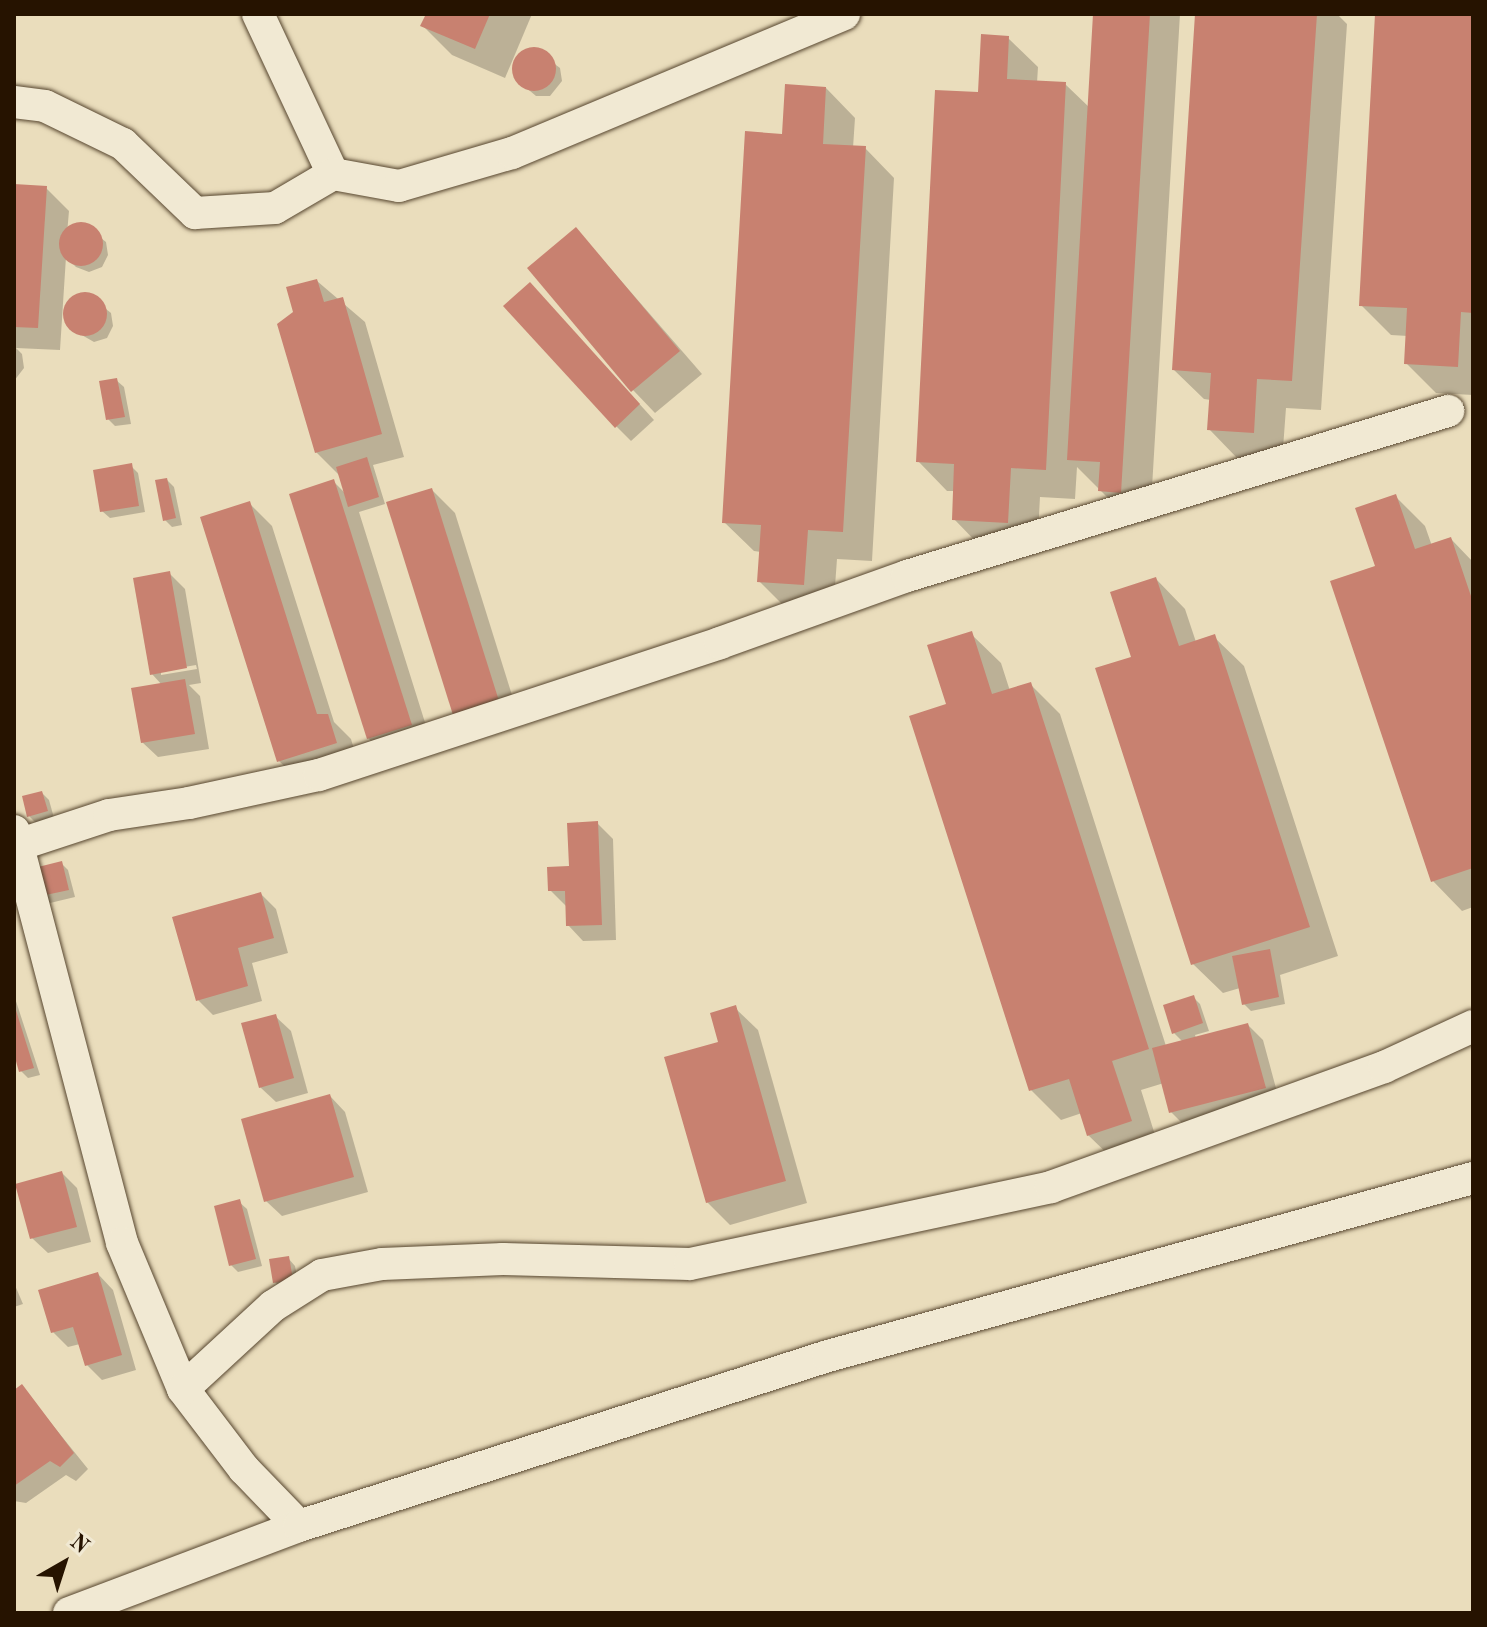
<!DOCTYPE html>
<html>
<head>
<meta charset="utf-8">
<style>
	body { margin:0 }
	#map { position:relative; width:1487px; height:1627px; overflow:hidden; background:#eaddbc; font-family:"Old Standard TT",serif }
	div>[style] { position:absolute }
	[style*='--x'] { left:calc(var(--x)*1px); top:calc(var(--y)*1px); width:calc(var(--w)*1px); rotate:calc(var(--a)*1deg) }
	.shadow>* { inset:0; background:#0003 }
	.building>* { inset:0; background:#c88170 }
	.round { border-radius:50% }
	.roads { filter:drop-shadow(0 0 2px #57462f) drop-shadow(0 0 2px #57462f) }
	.street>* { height:32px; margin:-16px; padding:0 16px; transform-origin:16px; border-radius:16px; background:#f1e9d3 }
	span { translate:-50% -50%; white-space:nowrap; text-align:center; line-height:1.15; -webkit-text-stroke:6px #f1e9d3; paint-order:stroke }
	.frame { position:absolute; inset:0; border:16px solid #261300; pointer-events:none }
	.north { position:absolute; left:24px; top:1523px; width:80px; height:80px; -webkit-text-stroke:6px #f1e9d3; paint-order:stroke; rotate:39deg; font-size:22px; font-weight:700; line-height:32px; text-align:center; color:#261300 }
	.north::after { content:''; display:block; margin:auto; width:28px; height:36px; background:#261300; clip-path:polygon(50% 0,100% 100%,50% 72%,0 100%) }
</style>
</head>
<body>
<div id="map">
	<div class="shadow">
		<div style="clip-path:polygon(428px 14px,532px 14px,505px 78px,452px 55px,423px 26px)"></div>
		<div style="clip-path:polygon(1095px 14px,1180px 14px,1150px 522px,1130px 520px,1077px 467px,1075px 499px,1040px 497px,1037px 552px,983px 549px,954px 519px,955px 491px,947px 491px,918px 461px,980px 94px,1008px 38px,1038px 67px,1037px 83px,1065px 84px,1090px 108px)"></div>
		<div style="clip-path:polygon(1197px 14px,1337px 14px,1347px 24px,1321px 410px,1286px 408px,1282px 462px,1238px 459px,1209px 429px,1211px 400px,1204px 399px,1174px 370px)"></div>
		<div style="clip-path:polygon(1377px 14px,1473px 14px,1473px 395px,1436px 393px,1406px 363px,1408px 336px,1391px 335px,1361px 305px)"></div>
		<div style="clip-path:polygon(536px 50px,560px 68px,562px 81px,550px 96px,536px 96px,517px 80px,515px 66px,525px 52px)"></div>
		<div style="clip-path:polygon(826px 88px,855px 118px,853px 148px,865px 148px,894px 178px,872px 561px,837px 559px,833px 614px,789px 611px,759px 581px,761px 552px,754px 551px,724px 522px,784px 136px)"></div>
		<div style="clip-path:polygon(14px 186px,46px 188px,69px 211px,67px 234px,71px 226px,83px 224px,106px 242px,108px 255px,102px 267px,89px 272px,76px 267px,66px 257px,60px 350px,16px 348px,22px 354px,24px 368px,14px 381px)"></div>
		<div style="clip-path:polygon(576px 229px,702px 374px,655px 413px,633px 390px)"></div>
		<div style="clip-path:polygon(317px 281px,365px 322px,404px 457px,373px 465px,385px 504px,359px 512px,433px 748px,391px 761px,368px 738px,334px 482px,346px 494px,339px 475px,316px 452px,296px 313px)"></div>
		<div style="clip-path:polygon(87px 294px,111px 313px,113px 326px,107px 338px,94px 342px,73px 330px,66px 311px,71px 300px)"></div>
		<div style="clip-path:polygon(545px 300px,654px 420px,631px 441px,616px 426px)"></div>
		<div style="clip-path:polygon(116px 380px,124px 387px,131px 424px,115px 426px,108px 419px)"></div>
		<div style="clip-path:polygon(131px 466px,138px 473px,145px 512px,110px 518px,102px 511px)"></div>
		<div style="clip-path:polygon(167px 480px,174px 487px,182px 525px,172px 527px,165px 520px)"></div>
		<div style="clip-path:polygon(432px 490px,455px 513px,521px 724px,478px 737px)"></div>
		<div style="clip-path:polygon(1396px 497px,1425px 526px,1432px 546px,1451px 539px,1473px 562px,1473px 907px,1462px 911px,1433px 881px,1377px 567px)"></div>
		<div style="clip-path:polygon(249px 503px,272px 526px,334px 722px,351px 739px,359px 766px,302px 783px,279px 761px)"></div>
		<div style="clip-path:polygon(evenodd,169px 573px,185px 589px,201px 683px,189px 685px,200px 696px,209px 749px,158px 757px,142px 742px,162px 685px,152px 674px,169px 573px,196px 665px,197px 669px,161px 675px,161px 671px,196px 665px)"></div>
		<div style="clip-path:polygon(1156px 579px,1185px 609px,1196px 642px,1214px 637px,1244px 666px,1338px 956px,1280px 975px,1285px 1004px,1251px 1011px,1244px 1004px,1240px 988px,1223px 993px,1193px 964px,1133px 658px)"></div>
		<div style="clip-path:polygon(971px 634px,1001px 663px,1010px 691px,1030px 684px,1060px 714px,1166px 1046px,1183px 1042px,1174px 1033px,1193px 997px,1200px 1004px,1209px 1031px,1195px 1035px,1196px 1038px,1248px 1025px,1263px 1040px,1280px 1103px,1187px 1128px,1171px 1112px,1164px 1083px,1141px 1090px,1160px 1151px,1118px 1164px,1088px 1135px,1082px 1113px,1061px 1120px,1031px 1090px,949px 705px)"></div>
		<div style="clip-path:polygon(42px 793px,49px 800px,54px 818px,36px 823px,29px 816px)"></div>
		<div style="clip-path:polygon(597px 823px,613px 839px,616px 940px,583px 941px,568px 925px,566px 906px,550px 890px,571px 868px)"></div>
		<div style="clip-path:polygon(61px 863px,68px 870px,75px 897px,50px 903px,43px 895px)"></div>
		<div style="clip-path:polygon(261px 894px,276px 909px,288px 953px,252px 963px,262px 1001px,213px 1015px,198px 1000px)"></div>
		<div style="clip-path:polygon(14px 995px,40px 1075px,28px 1078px,21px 1071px,14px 1047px)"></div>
		<div style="clip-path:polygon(735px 1008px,758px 1030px,807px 1203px,730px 1225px,707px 1202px,720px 1043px)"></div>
		<div style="clip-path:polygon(275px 1016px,291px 1031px,308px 1093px,276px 1102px,260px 1087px)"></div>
		<div style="clip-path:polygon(330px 1096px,345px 1112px,368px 1192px,282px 1216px,266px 1201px)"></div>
		<div style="clip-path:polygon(62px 1173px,77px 1188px,91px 1242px,48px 1253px,32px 1238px)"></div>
		<div style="clip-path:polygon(239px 1202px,247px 1209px,262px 1266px,238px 1272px,231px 1265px)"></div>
		<div style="clip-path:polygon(288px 1258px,295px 1266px,299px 1287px,282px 1290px,275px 1282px)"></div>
		<div style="clip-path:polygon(98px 1274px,113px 1290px,136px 1370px,102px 1380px,87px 1365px,80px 1344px,68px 1347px,53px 1332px)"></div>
		<div style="clip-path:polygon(14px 1283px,23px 1304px,14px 1307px)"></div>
		<div style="clip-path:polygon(22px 1387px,88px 1469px,76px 1481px,66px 1475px,26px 1503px,14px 1501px,14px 1393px)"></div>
	</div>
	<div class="building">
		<div style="clip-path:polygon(426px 14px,490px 14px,475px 49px,420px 26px)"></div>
		<div style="clip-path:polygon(1093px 14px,1150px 14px,1121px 493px,1098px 491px,1100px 462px,1067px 460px)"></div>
		<div style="clip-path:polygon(1195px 14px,1317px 14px,1292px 381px,1257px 379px,1254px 433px,1207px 430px,1211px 373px,1172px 370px)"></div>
		<div style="clip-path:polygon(1375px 14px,1473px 14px,1473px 313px,1461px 312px,1458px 367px,1404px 364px,1407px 308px,1359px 306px)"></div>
		<div style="clip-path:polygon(981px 34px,1009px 36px,1007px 79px,1066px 82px,1046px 470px,1011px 468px,1008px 523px,952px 520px,954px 464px,916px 462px,935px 90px,978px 92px)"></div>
		<div class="round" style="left:512px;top:47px;width:44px;height:44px"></div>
		<div style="clip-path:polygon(785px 84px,826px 87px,823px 144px,866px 146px,843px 532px,808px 530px,804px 585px,757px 582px,761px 525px,722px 523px,745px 131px,782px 134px)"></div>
		<div style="clip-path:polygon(14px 184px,47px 186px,38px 328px,14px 327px)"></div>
		<div class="round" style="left:59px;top:222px;width:44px;height:44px"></div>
		<div style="clip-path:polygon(576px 227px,680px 351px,631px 392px,527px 268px)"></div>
		<div style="clip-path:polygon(317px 279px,324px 302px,343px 297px,382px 434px,315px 453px,277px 324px,293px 312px,286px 287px)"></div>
		<div style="clip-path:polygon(530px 282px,640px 404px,615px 428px,503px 306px)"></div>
		<div class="round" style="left:63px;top:292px;width:44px;height:44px"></div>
		<div style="clip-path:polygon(117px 378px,125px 417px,106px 420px,99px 381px)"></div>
		<div style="clip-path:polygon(367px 457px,379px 497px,348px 507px,336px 467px)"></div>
		<div style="clip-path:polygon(132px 463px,139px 506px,100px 512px,93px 470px)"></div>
		<div style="clip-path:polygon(167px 478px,176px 518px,163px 521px,155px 480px)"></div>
		<div style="clip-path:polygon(334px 479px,412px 725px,367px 739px,289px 494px)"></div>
		<div style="clip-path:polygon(432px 488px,499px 701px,453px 715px,386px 502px)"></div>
		<div style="clip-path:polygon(1396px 494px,1415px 549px,1451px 537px,1473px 602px,1473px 868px,1431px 882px,1330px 581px,1375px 566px,1355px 508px)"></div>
		<div style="clip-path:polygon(250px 501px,317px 714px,328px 714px,337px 743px,277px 762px,200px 517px)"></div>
		<div style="clip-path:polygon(170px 571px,187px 668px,150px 675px,133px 578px)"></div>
		<div style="clip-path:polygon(1156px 577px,1179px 646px,1215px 634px,1310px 927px,1191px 965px,1095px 668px,1131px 657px,1110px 592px)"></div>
		<div style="clip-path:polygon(972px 631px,992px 694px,1031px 682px,1149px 1049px,1112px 1061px,1132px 1121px,1087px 1136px,1069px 1079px,1029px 1091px,909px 716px,946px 704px,927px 645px)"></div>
		<div style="clip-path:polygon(185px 679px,195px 734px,141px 743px,131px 688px)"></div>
		<div style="clip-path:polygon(42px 791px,48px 811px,27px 817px,22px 796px)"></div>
		<div style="clip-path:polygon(598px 821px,602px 925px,566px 926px,565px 891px,548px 891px,547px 867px,569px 866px,567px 823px)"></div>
		<div style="clip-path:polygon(62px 861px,69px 890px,41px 896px,34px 868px)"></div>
		<div style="clip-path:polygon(261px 892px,274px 938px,238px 948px,248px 986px,196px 1001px,172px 917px)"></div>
		<div style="clip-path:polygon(1270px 949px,1279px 997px,1242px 1005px,1232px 956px)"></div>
		<div style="clip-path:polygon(1194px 995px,1203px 1023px,1172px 1034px,1163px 1005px)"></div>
		<div style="clip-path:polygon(14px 1004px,34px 1068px,19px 1072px,14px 1054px)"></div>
		<div style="clip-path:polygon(736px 1005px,786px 1181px,706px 1203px,664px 1057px,718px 1042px,710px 1013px)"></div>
		<div style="clip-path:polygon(276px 1014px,294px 1078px,259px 1088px,241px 1023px)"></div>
		<div style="clip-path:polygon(1248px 1023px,1266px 1088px,1169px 1113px,1152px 1048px)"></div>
		<div style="clip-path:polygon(330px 1094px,354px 1177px,264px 1202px,241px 1119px)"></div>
		<div style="clip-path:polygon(62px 1171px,77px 1227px,30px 1239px,15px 1184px)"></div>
		<div style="clip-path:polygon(240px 1199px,256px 1259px,229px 1266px,214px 1206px)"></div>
		<div style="clip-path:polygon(289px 1256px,293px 1280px,273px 1283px,269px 1259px)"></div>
		<div style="clip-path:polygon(98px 1272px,122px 1355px,85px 1366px,73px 1327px,51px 1333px,38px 1290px)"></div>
		<div style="clip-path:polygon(22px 1384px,74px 1453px,60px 1467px,50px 1461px,14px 1486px,14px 1390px)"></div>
	</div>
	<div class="roads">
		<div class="street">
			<div style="--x:258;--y:14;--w:177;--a:64.9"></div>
			<div style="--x:14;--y:102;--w:31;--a:7"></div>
			<div style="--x:45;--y:106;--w:87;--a:26"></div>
			<div style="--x:123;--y:144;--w:100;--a:43.8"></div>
			<div style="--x:195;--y:213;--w:80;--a:-3.6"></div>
			<div style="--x:275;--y:208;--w:67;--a:-30.4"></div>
			<div style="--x:333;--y:174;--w:67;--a:10.3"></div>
			<div style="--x:399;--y:186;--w:118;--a:-16.3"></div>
			<div style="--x:512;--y:153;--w:360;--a:-22.7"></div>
			<div style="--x:14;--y:831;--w:426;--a:75.3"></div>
			<div style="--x:122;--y:1243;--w:158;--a:67.3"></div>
			<div style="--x:183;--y:1389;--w:101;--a:52.7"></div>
			<div style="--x:244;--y:1469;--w:79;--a:46"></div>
			<div style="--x:18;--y:845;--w:96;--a:-18.2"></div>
			<div style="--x:109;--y:815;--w:81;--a:-8.5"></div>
			<div style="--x:189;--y:803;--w:133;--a:-12.2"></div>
			<div style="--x:319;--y:775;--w:422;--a:-18.2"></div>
			<div style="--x:720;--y:643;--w:199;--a:-19.7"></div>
			<div style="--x:907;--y:576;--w:566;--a:-16.96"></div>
			<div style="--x:183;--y:1389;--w:122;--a:-42.7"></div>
			<div style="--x:273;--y:1306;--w:58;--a:-32.3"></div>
			<div style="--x:322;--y:1275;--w:61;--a:-10.4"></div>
			<div style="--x:382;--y:1264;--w:121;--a:-2.4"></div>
			<div style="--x:503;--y:1259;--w:187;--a:1.5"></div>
			<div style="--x:690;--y:1264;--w:369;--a:-12"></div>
			<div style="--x:1051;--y:1187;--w:354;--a:-19.8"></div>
			<div style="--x:1384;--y:1067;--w:98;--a:-24.7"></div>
			<div style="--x:69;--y:1613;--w:246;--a:-20.7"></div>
			<div style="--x:299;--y:1526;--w:556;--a:-17.82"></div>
			<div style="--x:828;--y:1356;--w:669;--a:-15.43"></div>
		</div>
	</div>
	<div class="frame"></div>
	<div class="north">N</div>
</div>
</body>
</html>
